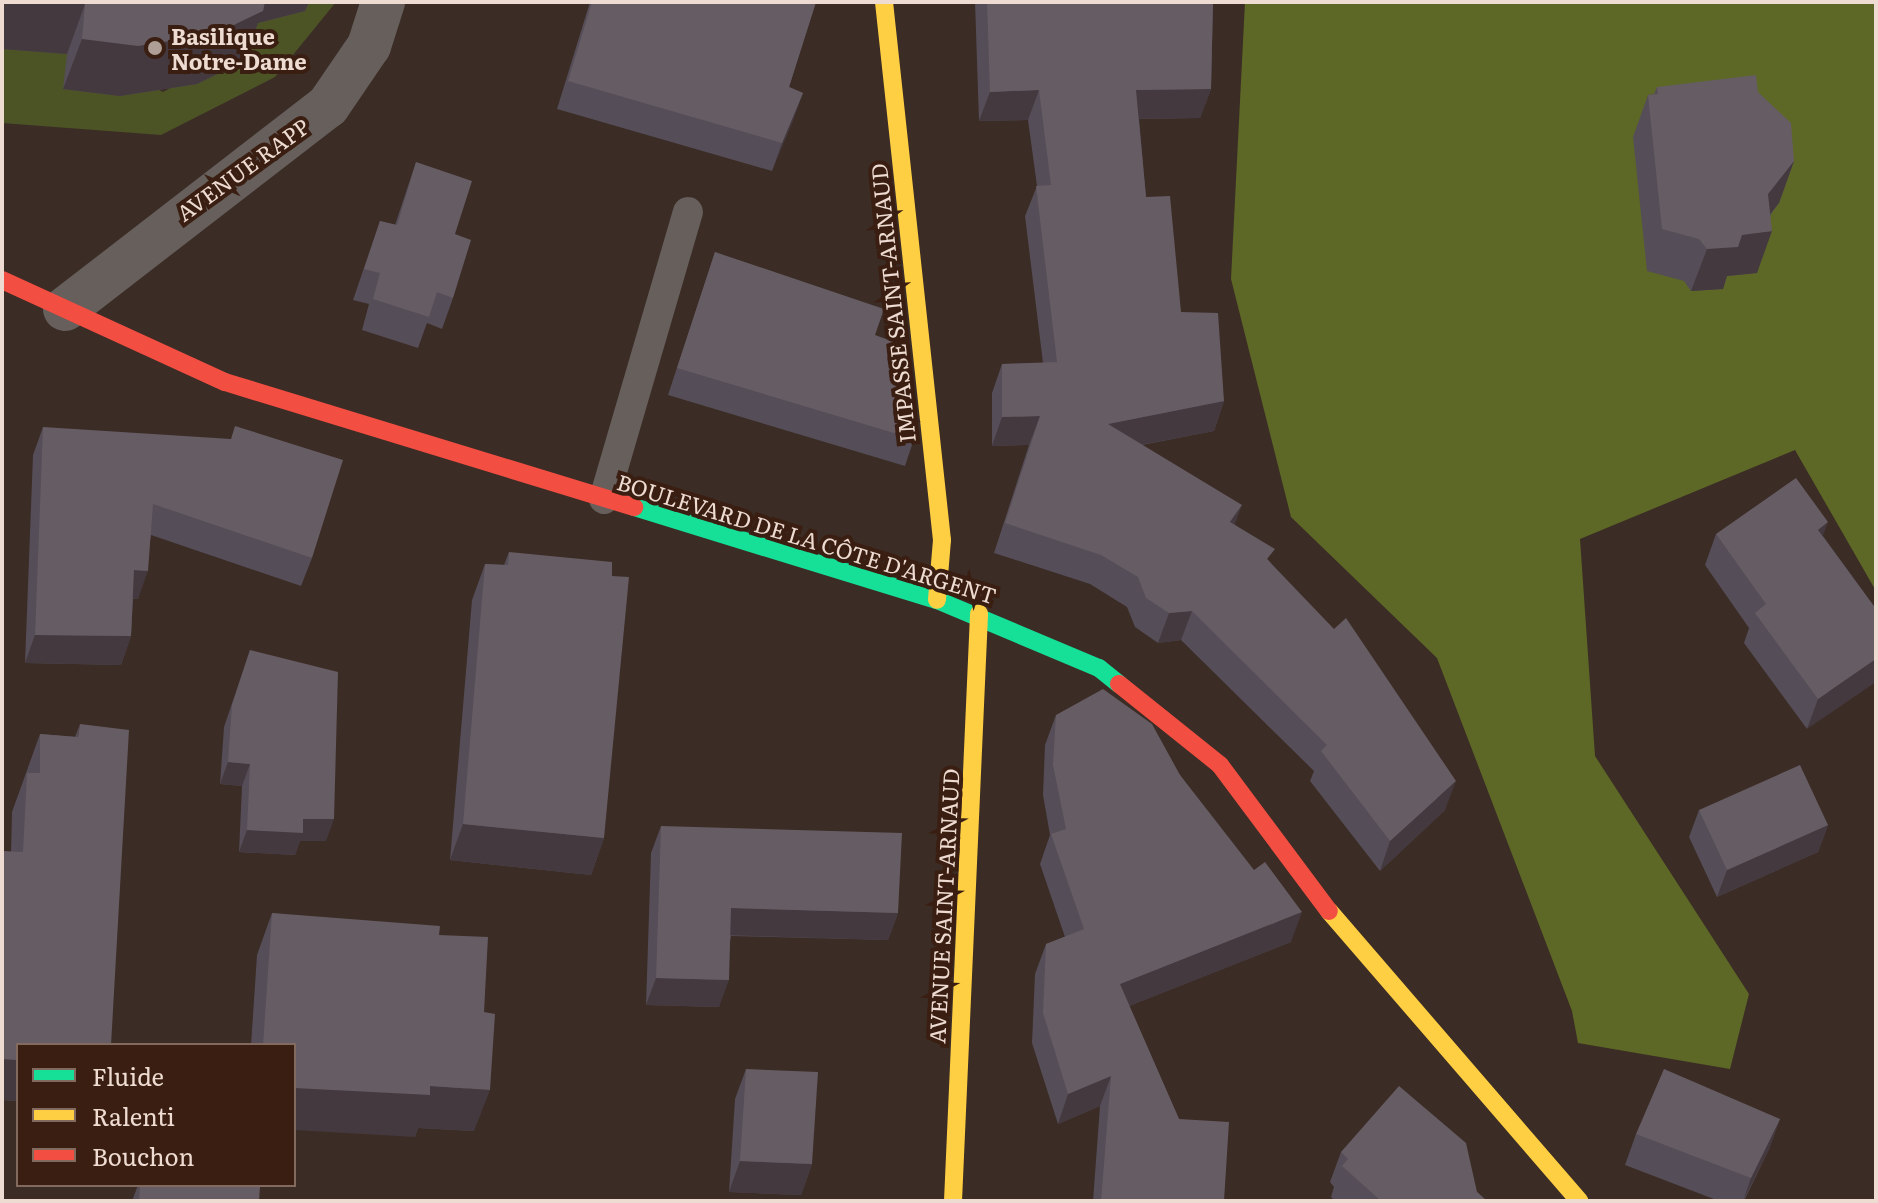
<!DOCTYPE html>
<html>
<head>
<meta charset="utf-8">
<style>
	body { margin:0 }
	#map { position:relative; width:1878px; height:1203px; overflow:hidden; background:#3b2c25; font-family:Literata,serif }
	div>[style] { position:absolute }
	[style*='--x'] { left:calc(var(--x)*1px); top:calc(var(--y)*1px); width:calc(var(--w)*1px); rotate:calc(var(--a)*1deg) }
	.green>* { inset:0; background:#4c5426 }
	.forest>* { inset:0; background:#5d6826 }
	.lane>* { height:30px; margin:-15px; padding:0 15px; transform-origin:15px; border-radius:15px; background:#665f5c }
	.street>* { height:44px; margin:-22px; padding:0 22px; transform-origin:22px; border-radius:22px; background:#665f5c }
	.fast>* { height:18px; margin:-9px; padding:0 9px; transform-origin:9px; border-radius:9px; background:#16e098 }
	.slow>* { height:18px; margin:-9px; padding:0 9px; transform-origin:9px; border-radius:9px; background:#ffcf43 }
	.jam>* { height:18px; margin:-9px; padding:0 9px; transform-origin:9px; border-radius:9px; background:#f24e42 }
	.wall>* { inset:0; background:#554d57 }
	.shaded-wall>* { inset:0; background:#44393e }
	.building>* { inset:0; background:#665c64 }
	.dots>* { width:22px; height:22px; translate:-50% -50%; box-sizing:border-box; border:4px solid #3a1e11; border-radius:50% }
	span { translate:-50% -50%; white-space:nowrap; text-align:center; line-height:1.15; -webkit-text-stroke:8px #3a1e11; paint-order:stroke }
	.poi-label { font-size:22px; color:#eedbd2; font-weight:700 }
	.left { translate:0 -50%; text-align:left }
	.street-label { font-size:22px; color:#eedbd2 }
	.frame { position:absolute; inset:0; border:4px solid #eedbd2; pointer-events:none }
	.legend { position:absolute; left:16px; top:1043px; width:280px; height:144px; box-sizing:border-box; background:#3a1e11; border:2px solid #826a5e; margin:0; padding:10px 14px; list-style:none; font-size:24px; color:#eedbd2 }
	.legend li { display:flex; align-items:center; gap:16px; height:40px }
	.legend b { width:40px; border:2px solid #826a5e }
</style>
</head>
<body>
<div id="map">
	<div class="green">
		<div style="clip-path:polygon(288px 2px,336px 2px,275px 77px,161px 135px,2px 123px,2px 41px,69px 45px,163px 92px,250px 46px,248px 26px)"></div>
	</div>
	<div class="forest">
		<div style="clip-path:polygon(1245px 2px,1876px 2px,1876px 591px,1795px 450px,1580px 539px,1595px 756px,1749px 994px,1730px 1069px,1578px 1043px,1572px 1011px,1437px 658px,1291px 517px,1231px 279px)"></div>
	</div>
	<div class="lane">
		<div style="--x:604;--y:499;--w:299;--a:-73.7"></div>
	</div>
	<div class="street">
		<div style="--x:65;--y:309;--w:332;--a:-37.7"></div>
		<div style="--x:328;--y:106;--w:73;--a:-55.7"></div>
		<div style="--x:369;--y:46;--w:46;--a:-72.3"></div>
	</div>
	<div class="fast">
		<div style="--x:634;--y:507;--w:317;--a:17.1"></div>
		<div style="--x:937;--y:600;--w:176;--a:22.8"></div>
		<div style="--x:1099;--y:668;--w:26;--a:39"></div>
	</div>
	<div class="slow">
		<div style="--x:884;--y:2;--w:541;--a:83.85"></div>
		<div style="--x:942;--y:540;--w:60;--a:94.8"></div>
		<div style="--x:1329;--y:911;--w:383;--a:49.2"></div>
		<div style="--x:953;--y:1201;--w:588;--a:-87.46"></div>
	</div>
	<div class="jam">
		<div style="--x:2;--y:280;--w:245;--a:24.6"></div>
		<div style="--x:225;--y:382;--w:428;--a:17"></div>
		<div style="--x:1119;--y:684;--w:129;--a:38.7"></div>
		<div style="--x:1220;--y:765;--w:182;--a:53.3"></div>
	</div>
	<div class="wall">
		<div style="clip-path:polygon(2px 2px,309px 2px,305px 11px,258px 23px,244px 61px,197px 84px,120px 96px,63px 89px,67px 54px,2px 49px)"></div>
		<div style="clip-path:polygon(590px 2px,816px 2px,789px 87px,803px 93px,772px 171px,557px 109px)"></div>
		<div style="clip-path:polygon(975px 2px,1213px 2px,1211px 89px,1200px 118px,1139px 119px,1146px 197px,1181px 312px,1224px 401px,1214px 431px,1142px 445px,1235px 525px,1270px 562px,1445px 810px,1380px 871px,1310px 781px,1314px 771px,1181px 640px,1158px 643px,1135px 627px,1127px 607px,1090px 584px,994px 553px,1029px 445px,992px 446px,992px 393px,1002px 364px,1043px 363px,1025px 216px,1037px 186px,1028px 120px,979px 121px)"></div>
		<div style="clip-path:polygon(1657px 87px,1758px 92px,1794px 161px,1779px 203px,1771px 214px,1757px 273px,1727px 276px,1723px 289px,1691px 291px,1684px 281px,1647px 271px,1633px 137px,1648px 95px,1654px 94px)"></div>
		<div style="clip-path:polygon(416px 162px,455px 234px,453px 298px,442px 329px,427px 323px,418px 348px,362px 330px,369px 304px,353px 300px,380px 221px,395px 225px)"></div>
		<div style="clip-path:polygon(715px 252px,875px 335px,914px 439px,905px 466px,668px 395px)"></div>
		<div style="clip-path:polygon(43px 427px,312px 558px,301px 586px,151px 535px,138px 599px,133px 599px,131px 636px,121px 665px,25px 663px,33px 455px)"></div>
		<div style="clip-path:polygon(1716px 534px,1823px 536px,1876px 609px,1807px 729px,1744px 643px,1749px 628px,1705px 565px)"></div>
		<div style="clip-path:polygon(509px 552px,604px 838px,591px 875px,450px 860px,472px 600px,485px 564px,504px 565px)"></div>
		<div style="clip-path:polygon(250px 650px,326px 841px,300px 841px,295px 855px,239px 852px,242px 786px,220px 784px,224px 727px)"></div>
		<div style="clip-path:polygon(1056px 715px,1180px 775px,1291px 942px,1129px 1006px,1179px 1119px,1224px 1201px,1093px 1201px,1100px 1106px,1058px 1124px,1032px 1043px,1035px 974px,1046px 944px,1065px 937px,1040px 864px,1050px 835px,1043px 795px,1045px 745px)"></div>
		<div style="clip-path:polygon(80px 724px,18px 1101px,2px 1100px,2px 851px,11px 852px,12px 812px,40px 734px,75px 737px)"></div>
		<div style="clip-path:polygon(1699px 810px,1828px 825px,1818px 852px,1717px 897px,1689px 837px)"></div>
		<div style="clip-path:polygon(661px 826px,898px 913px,888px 940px,731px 936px,719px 1007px,646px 1005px,651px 853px)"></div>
		<div style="clip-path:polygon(272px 913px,439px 935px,474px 1131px,418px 1128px,415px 1137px,294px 1045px,251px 1045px,257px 955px)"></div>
		<div style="clip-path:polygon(746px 1069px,812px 1164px,801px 1195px,729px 1192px,735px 1099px)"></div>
		<div style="clip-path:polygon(1780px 1119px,1769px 1149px,1744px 1201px,1719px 1201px,1625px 1165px,1636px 1134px)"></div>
		<div style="clip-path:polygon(1341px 1152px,1477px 1192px,1487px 1201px,1335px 1201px,1331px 1197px,1334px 1187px,1330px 1182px)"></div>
		<div style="clip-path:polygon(138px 1185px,232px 1185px,259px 1201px,132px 1201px)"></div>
	</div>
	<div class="shaded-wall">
		<div style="clip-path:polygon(2px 2px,61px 2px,85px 4px,67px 54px,2px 49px)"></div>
		<div style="clip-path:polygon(262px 2px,309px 2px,305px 11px,258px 23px,244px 61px,197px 84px,120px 96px,63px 89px,82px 39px)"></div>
		<div style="clip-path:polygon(1211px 89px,1200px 118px,1126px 119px,1136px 90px)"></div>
		<div style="clip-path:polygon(1039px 90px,1028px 120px,979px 121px,990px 92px)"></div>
		<div style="clip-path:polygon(803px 93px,793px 121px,772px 171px,782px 143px)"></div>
		<div style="clip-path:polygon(1794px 161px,1779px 203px,1755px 233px,1772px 231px,1757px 273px,1727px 276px,1723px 289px,1691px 291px,1707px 249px,1742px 235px,1768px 194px)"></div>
		<div style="clip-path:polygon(1224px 401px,1214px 431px,1097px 453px,1108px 424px)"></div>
		<div style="clip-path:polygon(1040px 416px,1029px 445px,992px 446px,1002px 417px)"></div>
		<div style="clip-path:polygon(1242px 505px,1231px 535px,1230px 522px)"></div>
		<div style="clip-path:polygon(1828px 522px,1817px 552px,1818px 530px)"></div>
		<div style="clip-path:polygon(134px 570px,148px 571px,138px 599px,124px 598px)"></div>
		<div style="clip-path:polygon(1192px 611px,1181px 640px,1158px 643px,1169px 613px)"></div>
		<div style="clip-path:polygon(35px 635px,131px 636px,121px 665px,25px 663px)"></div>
		<div style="clip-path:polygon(1876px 659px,1876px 682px,1807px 729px,1818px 699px)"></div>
		<div style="clip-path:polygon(228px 762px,250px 764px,242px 786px,220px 784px)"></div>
		<div style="clip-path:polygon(1456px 781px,1445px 810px,1380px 871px,1390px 841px)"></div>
		<div style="clip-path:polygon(303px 819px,334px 819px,326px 841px,300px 841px,295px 855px,239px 852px,247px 830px)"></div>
		<div style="clip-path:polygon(463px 824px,604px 838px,591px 875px,450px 860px)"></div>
		<div style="clip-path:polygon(1828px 825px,1818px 852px,1717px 897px,1727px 870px)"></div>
		<div style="clip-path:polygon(731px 908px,898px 913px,888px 940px,722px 935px)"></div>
		<div style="clip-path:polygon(1302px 912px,1291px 942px,1109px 1014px,1120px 984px)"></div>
		<div style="clip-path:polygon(656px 978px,729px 980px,719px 1007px,646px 1005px)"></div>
		<div style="clip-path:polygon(2px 1059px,18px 1060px,18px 1101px,2px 1100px)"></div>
		<div style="clip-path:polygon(1111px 1076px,1100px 1106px,1058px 1124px,1068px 1094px)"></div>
		<div style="clip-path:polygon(430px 1086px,490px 1090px,474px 1131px,418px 1128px,415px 1137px,294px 1130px,294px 1088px)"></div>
		<div style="clip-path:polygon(1780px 1119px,1769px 1149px,1743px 1201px,1751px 1178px)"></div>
		<div style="clip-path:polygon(740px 1161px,812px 1164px,801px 1195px,729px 1192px)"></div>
	</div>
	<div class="building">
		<div style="clip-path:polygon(61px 2px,265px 2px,263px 11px,215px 34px,138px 46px,82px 39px,85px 4px)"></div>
		<div style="clip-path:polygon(592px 2px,816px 2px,789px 87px,803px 93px,782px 143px,568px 81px)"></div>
		<div style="clip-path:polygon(987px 2px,1213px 2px,1211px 89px,1136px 90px,1146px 197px,1170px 196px,1181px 312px,1218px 313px,1224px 401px,1108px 424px,1242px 505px,1230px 522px,1275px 549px,1267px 559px,1334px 629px,1346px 618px,1456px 781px,1390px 841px,1321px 751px,1327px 745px,1192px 611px,1169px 613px,1146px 598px,1138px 577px,1101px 555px,1005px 523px,1040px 416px,1002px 417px,1002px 364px,1057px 362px,1036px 186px,1051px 185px,1039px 90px,990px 92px)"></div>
		<div style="clip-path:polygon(1756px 75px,1758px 92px,1791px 123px,1794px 161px,1768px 194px,1772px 231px,1742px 235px,1738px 247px,1707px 249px,1699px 239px,1662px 229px,1648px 95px,1658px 94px,1657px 87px)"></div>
		<div style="clip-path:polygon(416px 162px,472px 181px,455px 234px,471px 240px,453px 298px,437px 292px,429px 317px,373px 299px,380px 273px,364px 269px,380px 221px,397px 225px)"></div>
		<div style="clip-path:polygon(715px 252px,884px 309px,875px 335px,905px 346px,914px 439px,677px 368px)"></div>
		<div style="clip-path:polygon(235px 426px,343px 460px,312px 558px,153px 504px,148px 571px,134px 570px,131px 636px,35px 635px,43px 427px,231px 439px)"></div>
		<div style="clip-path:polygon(1796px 478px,1828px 522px,1818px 530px,1876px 609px,1876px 659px,1818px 699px,1755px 613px,1766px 604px,1716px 534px)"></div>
		<div style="clip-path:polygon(509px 552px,612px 562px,612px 576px,629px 577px,604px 838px,463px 824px,485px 564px,508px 565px)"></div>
		<div style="clip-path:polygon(250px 650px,338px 672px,334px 819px,303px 819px,303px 833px,247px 830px,250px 764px,228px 762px,232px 705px)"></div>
		<div style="clip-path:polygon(1103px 689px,1152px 724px,1180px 775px,1254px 870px,1265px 862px,1302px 912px,1120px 984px,1179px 1119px,1229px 1122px,1224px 1201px,1101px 1201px,1111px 1076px,1068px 1094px,1043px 1013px,1046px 944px,1084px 929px,1051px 834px,1066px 829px,1053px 765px,1056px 715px)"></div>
		<div style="clip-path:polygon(80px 724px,129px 730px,111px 1045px,18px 1045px,18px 1060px,2px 1059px,2px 851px,23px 852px,27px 773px,40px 773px,40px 734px,78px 737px)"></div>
		<div style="clip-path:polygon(1800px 765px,1828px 825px,1727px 870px,1699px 810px)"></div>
		<div style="clip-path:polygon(661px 826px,902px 833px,898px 913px,731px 908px,729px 980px,656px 978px)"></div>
		<div style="clip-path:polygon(272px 913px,440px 926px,439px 935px,488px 937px,484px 1012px,495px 1014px,490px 1090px,430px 1086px,430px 1095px,294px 1088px,294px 1045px,263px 1045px)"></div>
		<div style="clip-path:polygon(746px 1069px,818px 1072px,812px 1164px,740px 1161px)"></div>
		<div style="clip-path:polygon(1664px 1069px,1780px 1119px,1751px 1178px,1636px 1134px)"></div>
		<div style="clip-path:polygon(1399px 1086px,1466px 1143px,1477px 1192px,1487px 1201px,1381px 1201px,1342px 1166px,1348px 1159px,1341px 1152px)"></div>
		<div style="clip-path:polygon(140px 1185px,232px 1185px,260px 1187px,259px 1201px,139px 1201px)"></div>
	</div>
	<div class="dots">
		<div style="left:155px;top:48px;background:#af9e95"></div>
	</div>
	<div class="poi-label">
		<span class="left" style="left:171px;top:48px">Basilique<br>Notre-Dame</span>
	</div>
	<div class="street-label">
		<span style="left:242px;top:169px;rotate:-36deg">AVENUE RAPP</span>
		<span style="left:892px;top:303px;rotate:-96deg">IMPASSE SAINT-ARNAUD</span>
		<span style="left:807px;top:538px;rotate:17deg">BOULEVARD DE LA CÔTE D'ARGENT</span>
		<span style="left:943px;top:906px;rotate:-87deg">AVENUE SAINT-ARNAUD</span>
	</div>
	<div class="frame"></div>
	<ul class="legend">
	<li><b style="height:10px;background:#16e098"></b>Fluide</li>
	<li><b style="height:10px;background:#ffcf43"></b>Ralenti</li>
	<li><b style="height:10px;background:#f24e42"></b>Bouchon</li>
	</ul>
</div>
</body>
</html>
